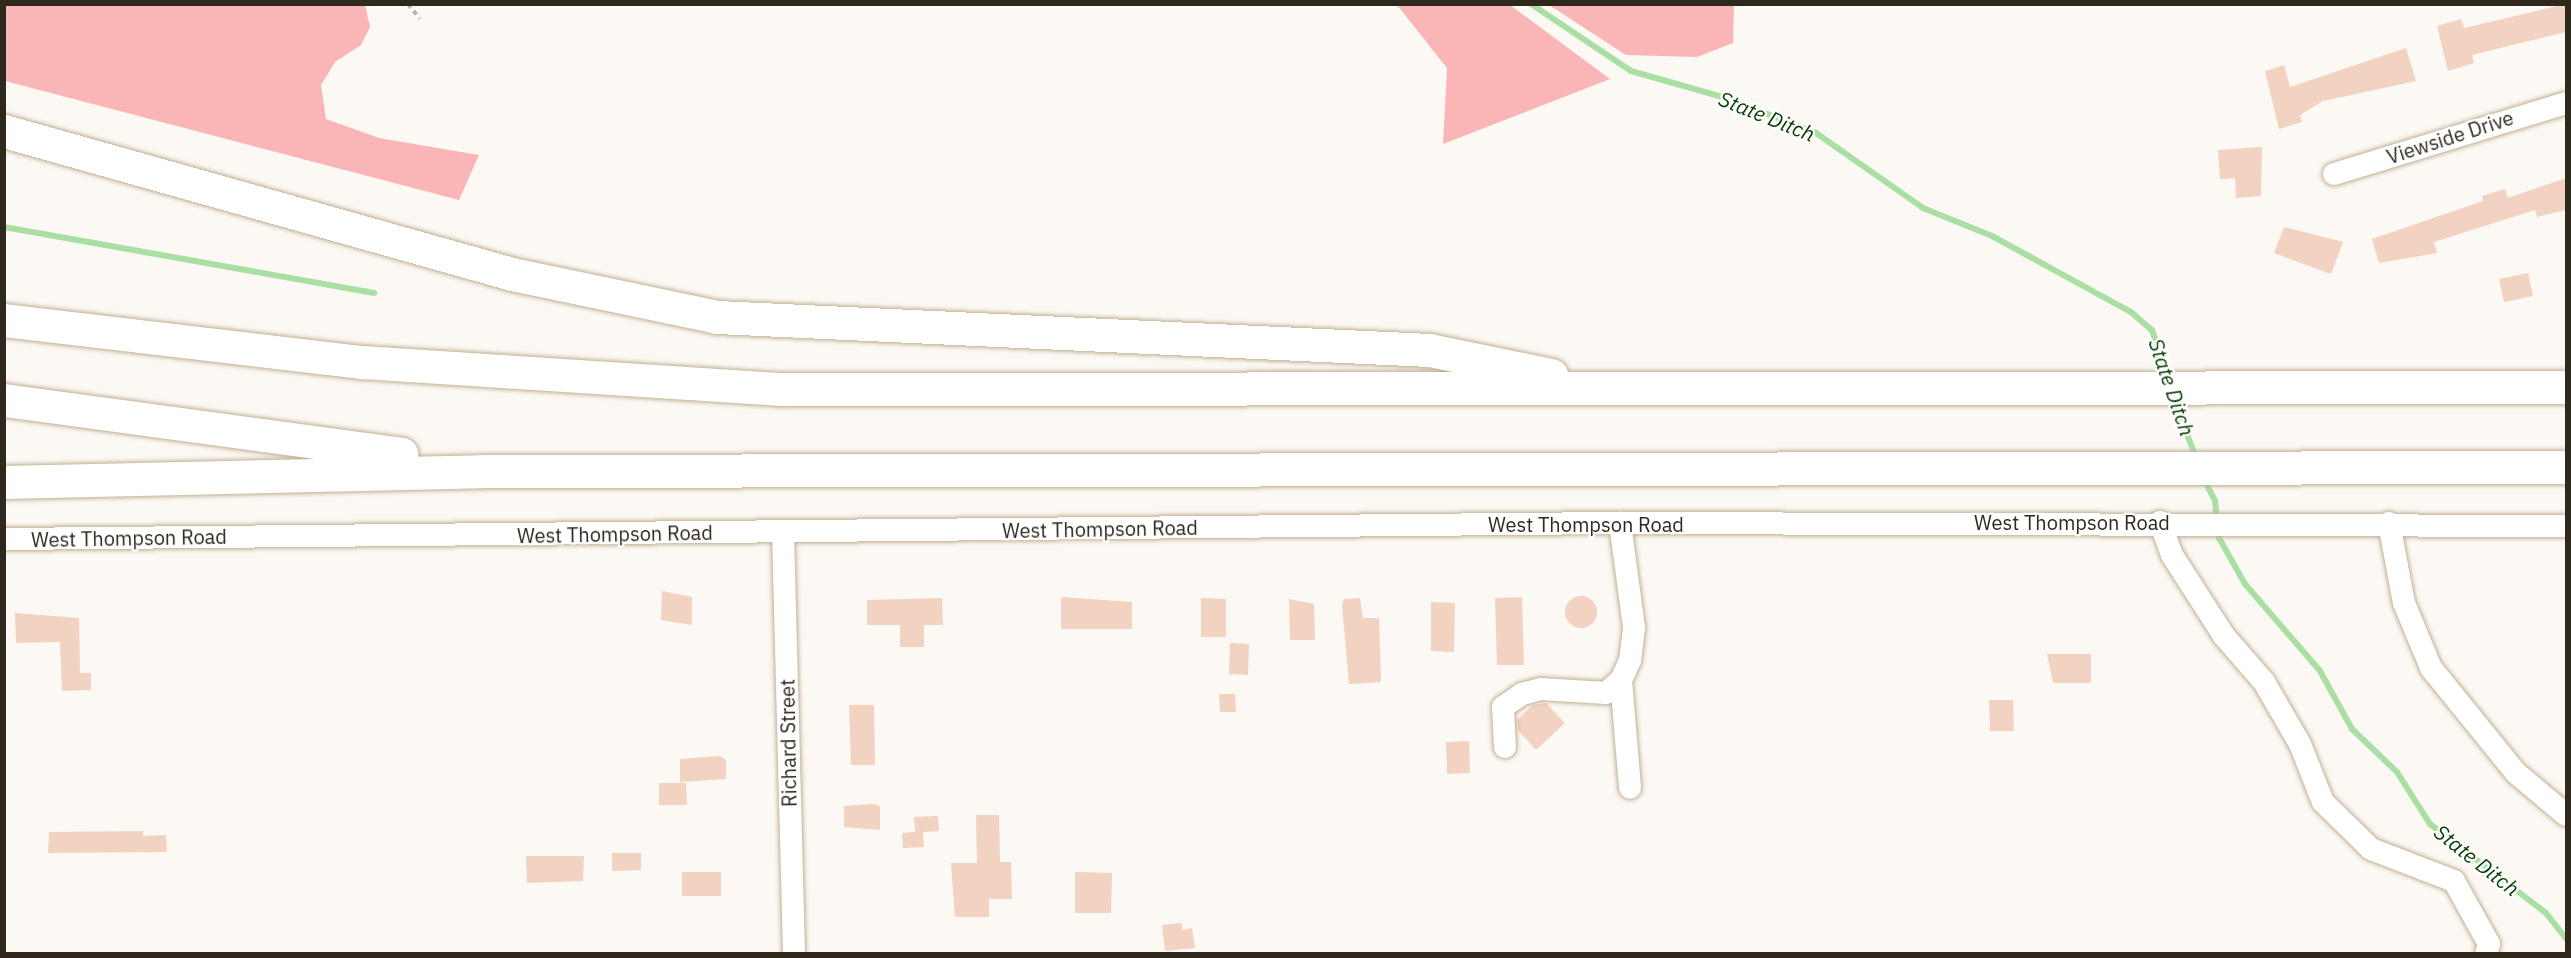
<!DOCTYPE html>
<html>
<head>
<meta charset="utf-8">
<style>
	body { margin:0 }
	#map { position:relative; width:2571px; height:958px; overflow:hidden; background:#fcf8f3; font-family:"IBM Plex Sans",sans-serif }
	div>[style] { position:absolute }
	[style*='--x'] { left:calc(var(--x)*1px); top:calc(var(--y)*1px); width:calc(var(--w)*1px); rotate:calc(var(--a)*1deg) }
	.forest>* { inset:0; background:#fab6b7 }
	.stream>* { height:6px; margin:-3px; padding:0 3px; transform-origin:3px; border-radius:3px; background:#aadfa3 }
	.building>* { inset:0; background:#f2d2c1 }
	.round { border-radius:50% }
	.path>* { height:4px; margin-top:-2px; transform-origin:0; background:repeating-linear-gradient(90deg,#b8b3ac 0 4.5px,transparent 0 9px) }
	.roads { filter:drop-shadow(0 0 2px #c1b094) drop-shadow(0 0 2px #c1b094) }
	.minor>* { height:22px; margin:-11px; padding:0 11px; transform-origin:11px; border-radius:11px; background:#fff }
	.highway>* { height:33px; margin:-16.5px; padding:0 16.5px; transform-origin:16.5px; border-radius:16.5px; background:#fff }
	span { translate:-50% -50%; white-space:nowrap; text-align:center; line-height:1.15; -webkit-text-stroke:4.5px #fff; paint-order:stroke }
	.street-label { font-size:20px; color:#2e281d }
	.water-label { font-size:21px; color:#063e02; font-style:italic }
	.frame { position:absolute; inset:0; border:6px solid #2e281d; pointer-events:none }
</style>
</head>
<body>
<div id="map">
	<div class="forest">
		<div style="clip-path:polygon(4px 5px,365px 5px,370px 27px,361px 45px,335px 62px,321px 85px,326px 119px,379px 138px,479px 155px,459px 200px,5px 81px)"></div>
		<div style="clip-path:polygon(1397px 5px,1510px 5px,1610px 79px,1443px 144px,1447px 68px)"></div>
		<div style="clip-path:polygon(1549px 5px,1734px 5px,1733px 43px,1697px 57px,1626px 55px)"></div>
	</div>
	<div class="stream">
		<div style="--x:1531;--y:4;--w:120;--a:33.8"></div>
		<div style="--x:1631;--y:71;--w:102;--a:15.9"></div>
		<div style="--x:1729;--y:99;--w:93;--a:21.3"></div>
		<div style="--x:1816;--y:133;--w:131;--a:35"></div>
		<div style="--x:1923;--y:208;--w:74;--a:22.1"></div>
		<div style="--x:1992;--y:236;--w:158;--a:28.7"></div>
		<div style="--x:2131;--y:312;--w:28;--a:41"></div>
		<div style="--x:2152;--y:330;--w:52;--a:71.9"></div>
		<div style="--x:4;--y:227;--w:376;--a:10.1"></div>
		<div style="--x:2172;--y:397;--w:65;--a:68.2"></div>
		<div style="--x:2203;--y:478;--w:26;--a:62"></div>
		<div style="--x:2215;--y:501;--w:37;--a:84"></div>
		<div style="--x:2219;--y:538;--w:53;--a:60.5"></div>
		<div style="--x:2245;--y:584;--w:115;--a:49.2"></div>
		<div style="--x:2320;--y:671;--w:66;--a:61.1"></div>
		<div style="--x:2352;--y:729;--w:62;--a:43.7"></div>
		<div style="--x:2397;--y:772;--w:62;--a:57.6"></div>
		<div style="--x:2430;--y:824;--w:146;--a:37.5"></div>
		<div style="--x:2546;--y:913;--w:33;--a:52"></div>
	</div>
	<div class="building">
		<div style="clip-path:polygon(2566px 4px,2566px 32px,2472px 55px,2474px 63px,2448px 71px,2437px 26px,2461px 19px,2464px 28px)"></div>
		<div style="clip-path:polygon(2406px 48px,2416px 81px,2323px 101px,2300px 115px,2302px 122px,2279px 129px,2265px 71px,2284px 65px,2290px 87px)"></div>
		<div style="clip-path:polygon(2262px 147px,2261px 196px,2236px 198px,2235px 178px,2220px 179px,2218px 150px)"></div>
		<div style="clip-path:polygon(2566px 178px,2566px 210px,2537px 217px,2535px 210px,2434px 242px,2437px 253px,2379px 263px,2372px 239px,2483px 201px,2482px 196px,2505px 189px,2508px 198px)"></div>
		<div style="clip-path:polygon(2284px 227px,2343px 242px,2331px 274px,2274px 253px)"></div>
		<div style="clip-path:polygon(2528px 273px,2533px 296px,2504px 302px,2499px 279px)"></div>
		<div style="clip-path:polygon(662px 591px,692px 597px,692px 625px,661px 620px)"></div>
		<div class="round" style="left:1565px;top:596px;width:32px;height:32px"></div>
		<div style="clip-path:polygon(1061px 597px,1132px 602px,1132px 629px,1061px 629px)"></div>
		<div style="clip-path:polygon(1522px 597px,1524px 665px,1497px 665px,1495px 598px)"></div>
		<div style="clip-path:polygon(942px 598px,943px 625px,924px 625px,924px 647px,900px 647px,900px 625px,867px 625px,867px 600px)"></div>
		<div style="clip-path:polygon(1201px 598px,1226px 599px,1226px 637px,1201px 637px)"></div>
		<div style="clip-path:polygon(1360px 598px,1363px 618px,1379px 618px,1381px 682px,1349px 684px,1342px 605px,1344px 599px)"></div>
		<div style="clip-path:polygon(1289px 599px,1314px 604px,1315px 640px,1290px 640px)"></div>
		<div style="clip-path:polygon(1431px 602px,1455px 603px,1454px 652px,1431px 651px)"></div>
		<div style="clip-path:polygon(15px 613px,79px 618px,80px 673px,91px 673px,91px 690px,62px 691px,60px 642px,16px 643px)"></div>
		<div style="clip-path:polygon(1230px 643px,1249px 644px,1248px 675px,1229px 674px)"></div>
		<div style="clip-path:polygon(2047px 654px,2091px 654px,2091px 683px,2053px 683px)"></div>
		<div style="clip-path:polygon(1219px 694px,1235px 694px,1236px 712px,1220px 712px)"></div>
		<div style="clip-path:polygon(1989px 700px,2013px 700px,2014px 731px,1990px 731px)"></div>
		<div style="clip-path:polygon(1546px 703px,1565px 723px,1536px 750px,1518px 730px,1517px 720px,1533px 705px)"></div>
		<div style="clip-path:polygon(849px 705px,874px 705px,875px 765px,851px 765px)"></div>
		<div style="clip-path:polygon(1469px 741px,1470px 773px,1447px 774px,1446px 742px)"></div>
		<div style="clip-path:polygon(720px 756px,726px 760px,726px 779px,680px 782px,680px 759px)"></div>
		<div style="clip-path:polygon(659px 783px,686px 783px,687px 805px,659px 805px)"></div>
		<div style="clip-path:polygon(874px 804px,880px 806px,880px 830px,844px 827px,844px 806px)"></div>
		<div style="clip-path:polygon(976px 815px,999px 815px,1000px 862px,1011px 862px,1012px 899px,989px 899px,989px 917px,955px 917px,951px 863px,977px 863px)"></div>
		<div style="clip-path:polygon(938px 816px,939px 831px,923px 832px,924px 847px,903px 848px,902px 833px,915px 832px,914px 817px)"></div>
		<div style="clip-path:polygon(143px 831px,143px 836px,166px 835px,167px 852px,48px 853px,49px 832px)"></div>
		<div style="clip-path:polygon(612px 853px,641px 853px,641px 870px,612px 871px)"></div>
		<div style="clip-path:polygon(526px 856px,584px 856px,583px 881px,527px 883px)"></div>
		<div style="clip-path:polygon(682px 872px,721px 872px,721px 896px,682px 896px)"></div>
		<div style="clip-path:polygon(1075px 872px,1112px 873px,1111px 913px,1075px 913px)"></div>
		<div style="clip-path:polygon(1182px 923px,1182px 930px,1192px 928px,1195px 948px,1165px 951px,1162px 925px)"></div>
	</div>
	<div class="path">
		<div style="--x:408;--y:4;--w:19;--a:51"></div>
	</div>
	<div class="roads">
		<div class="minor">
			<div style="--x:2334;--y:174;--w:243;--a:-17"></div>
			<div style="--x:2160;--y:522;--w:35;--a:70"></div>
			<div style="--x:2172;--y:555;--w:96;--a:57.3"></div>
			<div style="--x:2224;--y:636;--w:61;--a:49"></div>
			<div style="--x:2264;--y:682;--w:72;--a:59.9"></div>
			<div style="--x:2300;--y:744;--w:62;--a:68.4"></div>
			<div style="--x:2323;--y:802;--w:67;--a:44.4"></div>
			<div style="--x:2371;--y:849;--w:89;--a:21.1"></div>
			<div style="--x:2454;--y:881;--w:72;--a:60.9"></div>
			<div style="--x:2489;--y:944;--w:10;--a:107"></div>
			<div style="--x:2389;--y:523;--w:81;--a:79.4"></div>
			<div style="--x:2404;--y:603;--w:70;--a:67.4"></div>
			<div style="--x:2431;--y:668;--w:135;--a:51"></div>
			<div style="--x:2516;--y:773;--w:65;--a:40"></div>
			<div style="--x:783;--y:532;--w:422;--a:88.5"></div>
			<div style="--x:4;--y:539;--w:1616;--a:-0.57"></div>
			<div style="--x:1620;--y:523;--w:946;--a:0.18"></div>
			<div style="--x:1621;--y:680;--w:108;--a:85.2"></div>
			<div style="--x:1505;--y:747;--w:40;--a:-92.9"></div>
			<div style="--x:1503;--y:707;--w:23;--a:-34"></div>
			<div style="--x:1522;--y:694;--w:20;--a:-15"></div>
			<div style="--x:1541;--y:689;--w:65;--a:3.5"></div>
			<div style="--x:1606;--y:693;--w:20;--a:-41"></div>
			<div style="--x:1621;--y:680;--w:21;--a:-65"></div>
			<div style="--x:1630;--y:661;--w:34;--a:-83"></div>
			<div style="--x:1634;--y:627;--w:105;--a:-97.7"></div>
		</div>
		<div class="highway">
			<div style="--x:4;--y:131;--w:528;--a:15.72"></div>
			<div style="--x:512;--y:274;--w:209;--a:11.8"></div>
			<div style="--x:717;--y:317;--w:713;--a:2.65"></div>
			<div style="--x:1429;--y:350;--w:125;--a:11.6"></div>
			<div style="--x:4;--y:320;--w:361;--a:6.7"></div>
			<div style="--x:363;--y:362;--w:419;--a:3.7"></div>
			<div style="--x:781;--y:389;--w:1785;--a:-0.06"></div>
			<div style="--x:4;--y:400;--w:401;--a:7.7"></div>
			<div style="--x:4;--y:482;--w:478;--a:-1.3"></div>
			<div style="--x:482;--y:471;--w:2084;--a:-0.11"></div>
		</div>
	</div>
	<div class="street-label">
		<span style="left:2450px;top:137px;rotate:-18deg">Viewside Drive</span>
		<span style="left:2072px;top:522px">West Thompson Road</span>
		<span style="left:1586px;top:524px">West Thompson Road</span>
		<span style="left:1100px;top:529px;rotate:-1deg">West Thompson Road</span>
		<span style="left:615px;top:534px;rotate:-1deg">West Thompson Road</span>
		<span style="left:129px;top:538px;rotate:-1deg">West Thompson Road</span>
		<span style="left:788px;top:743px;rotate:-91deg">Richard Street</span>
	</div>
	<div class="water-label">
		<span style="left:1767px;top:116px;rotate:22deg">State Ditch</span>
		<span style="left:2172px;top:387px;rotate:71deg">State Ditch</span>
		<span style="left:2477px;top:860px;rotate:38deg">State Ditch</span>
	</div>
	<div class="frame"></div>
</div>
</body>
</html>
